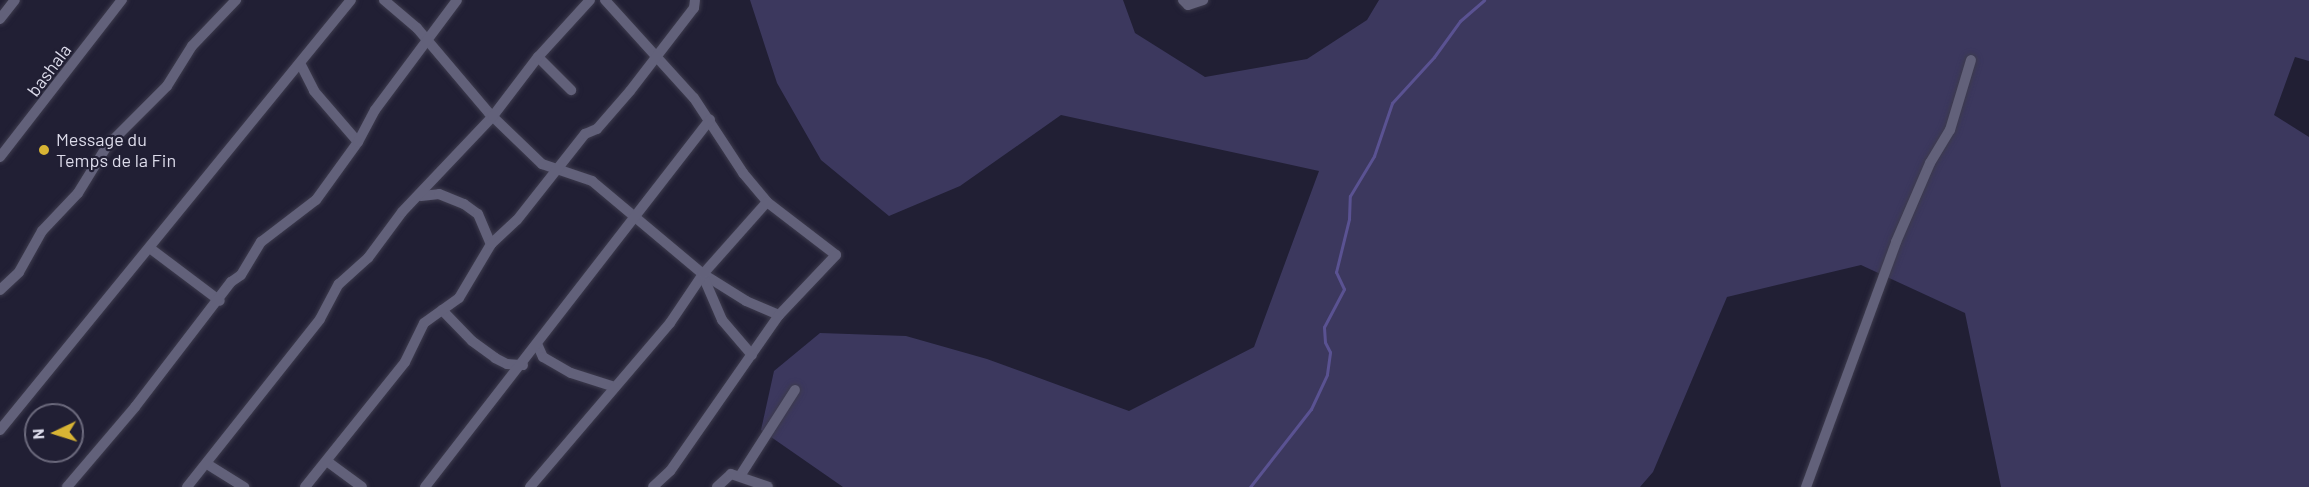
<!DOCTYPE html>
<html>
<head>
<meta charset="utf-8">
<style>
	body { margin:0 }
	#map { position:relative; width:2309px; height:487px; overflow:hidden; background:#211f34; font-family:Barlow,sans-serif }
	div>[style] { position:absolute }
	[style*='--x'] { left:calc(var(--x)*1px); top:calc(var(--y)*1px); width:calc(var(--w)*1px); rotate:calc(var(--a)*1deg) }
	.green>* { inset:0; background:#3c385e }
	.stream>* { height:3px; margin:-1.5px; padding:0 1.5px; transform-origin:1.5px; border-radius:1.5px; background:#5a5292 }
	.roads { filter:drop-shadow(0 0 2px #3d3b4d) drop-shadow(0 0 2px #3d3b4d) }
	.minor>* { height:10px; margin:-5px; padding:0 5px; transform-origin:5px; border-radius:5px; background:#62617a }
	.dots>* { width:16px; height:16px; translate:-50% -50%; box-sizing:border-box; border:3px solid #211f34; border-radius:50% }
	span { translate:-50% -50%; white-space:nowrap; text-align:center; line-height:1.15; -webkit-text-stroke:4.5px #211f34; paint-order:stroke }
	.street-label { font-size:18px; color:#dcdbea }
	.poi-label { font-size:18px; color:#dcdbea }
	.left { translate:0 -50%; text-align:left }
	.north { position:absolute; left:24px; top:403px; width:60px; height:60px; box-sizing:border-box; background:#211f34; border:2px solid #6c6a7d; border-radius:50%; rotate:266deg; font-size:16px; font-weight:700; line-height:24px; text-align:center; color:#dcdbea }
	.north::after { content:''; display:block; margin:auto; width:21px; height:27px; background:#d8b434; clip-path:polygon(50% 0,100% 100%,50% 72%,0 100%) }
</style>
</head>
<body>
<div id="map">
	<div class="green">
		<div style="clip-path:polygon(750px 0,1123px 0,1135px 33px,1205px 77px,1307px 59px,1367px 20px,1379px 0,2309px 0,2309px 61px,2295px 57px,2274px 115px,2309px 137px,2309px 487px,2001px 487px,1965px 313px,1861px 265px,1727px 297px,1653px 472px,1640px 487px,843px 487px,761px 430px,774px 371px,820px 333px,906px 336px,987px 359px,1129px 411px,1254px 347px,1319px 171px,1061px 115px,960px 186px,889px 216px,821px 160px,777px 83px)"></div>
	</div>
	<div class="stream">
		<div style="--x:1250;--y:487;--w:99;--a:-52"></div>
		<div style="--x:1311;--y:409;--w:38;--a:-65"></div>
		<div style="--x:1327;--y:374;--w:22;--a:-82"></div>
		<div style="--x:1330;--y:352;--w:11;--a:-117"></div>
		<div style="--x:1325;--y:342;--w:15;--a:-94"></div>
		<div style="--x:1324;--y:327;--w:43;--a:-62.2"></div>
		<div style="--x:1344;--y:289;--w:19;--a:-115"></div>
		<div style="--x:1336;--y:272;--w:55;--a:-76.2"></div>
		<div style="--x:1349;--y:219;--w:23;--a:-88"></div>
		<div style="--x:1350;--y:196;--w:47;--a:-59"></div>
		<div style="--x:1374;--y:156;--w:56;--a:-71.2"></div>
		<div style="--x:1392;--y:103;--w:62;--a:-47.6"></div>
		<div style="--x:1434;--y:57;--w:44;--a:-54.2"></div>
		<div style="--x:1460;--y:21;--w:32;--a:-41"></div>
	</div>
	<div class="roads">
		<div class="minor">
			<div style="--x:384;--y:0;--w:43;--a:40.3"></div>
			<div style="--x:417;--y:28;--w:111;--a:49.7"></div>
			<div style="--x:489;--y:113;--w:74;--a:43.9"></div>
			<div style="--x:542;--y:164;--w:53;--a:18.8"></div>
			<div style="--x:592;--y:181;--w:145;--a:40"></div>
			<div style="--x:703;--y:274;--w:51;--a:32.1"></div>
			<div style="--x:746;--y:301;--w:36;--a:23"></div>
			<div style="--x:605;--y:0;--w:132;--a:47.8"></div>
			<div style="--x:694;--y:98;--w:90;--a:56.8"></div>
			<div style="--x:743;--y:173;--w:38;--a:50"></div>
			<div style="--x:767;--y:202;--w:87;--a:37.5"></div>
			<div style="--x:836;--y:255;--w:83;--a:133.5"></div>
			<div style="--x:779;--y:315;--w:190;--a:124.9"></div>
			<div style="--x:670;--y:471;--w:23;--a:137"></div>
			<div style="--x:1183;--y:0;--w:7;--a:45"></div>
			<div style="--x:1188;--y:5;--w:16;--a:-18"></div>
			<div style="--x:0;--y:19;--w:24;--a:-52"></div>
			<div style="--x:538;--y:57;--w:47;--a:45"></div>
			<div style="--x:300;--y:63;--w:31;--a:63"></div>
			<div style="--x:314;--y:91;--w:67;--a:49.2"></div>
			<div style="--x:0;--y:157;--w:199;--a:-52.2"></div>
			<div style="--x:421;--y:196;--w:18;--a:-6"></div>
			<div style="--x:439;--y:194;--w:27;--a:22"></div>
			<div style="--x:464;--y:204;--w:17;--a:36"></div>
			<div style="--x:478;--y:214;--w:33;--a:67"></div>
			<div style="--x:151;--y:249;--w:86;--a:37"></div>
			<div style="--x:703;--y:276;--w:48;--a:66.6"></div>
			<div style="--x:722;--y:320;--w:46;--a:49.4"></div>
			<div style="--x:0;--y:290;--w:26;--a:-43"></div>
			<div style="--x:19;--y:272;--w:47;--a:-60.7"></div>
			<div style="--x:42;--y:231;--w:52;--a:-46.5"></div>
			<div style="--x:78;--y:193;--w:55;--a:-58.3"></div>
			<div style="--x:107;--y:146;--w:85;--a:-45"></div>
			<div style="--x:167;--y:86;--w:47;--a:-58"></div>
			<div style="--x:192;--y:46;--w:64;--a:-46.3"></div>
			<div style="--x:442;--y:310;--w:43;--a:45.9"></div>
			<div style="--x:472;--y:341;--w:29;--a:36"></div>
			<div style="--x:495;--y:358;--w:13;--a:27"></div>
			<div style="--x:507;--y:364;--w:16;--a:4"></div>
			<div style="--x:538;--y:346;--w:12;--a:66"></div>
			<div style="--x:543;--y:357;--w:32;--a:30"></div>
			<div style="--x:571;--y:373;--w:46;--a:17.7"></div>
			<div style="--x:0;--y:430;--w:555;--a:-50.78"></div>
			<div style="--x:328;--y:462;--w:42;--a:36.3"></div>
			<div style="--x:207;--y:464;--w:44;--a:31.9"></div>
			<div style="--x:740;--y:476;--w:102;--a:-57.4"></div>
			<div style="--x:67;--y:487;--w:105;--a:-49.6"></div>
			<div style="--x:135;--y:407;--w:158;--a:-52.5"></div>
			<div style="--x:231;--y:282;--w:12;--a:-35"></div>
			<div style="--x:241;--y:275;--w:39;--a:-59"></div>
			<div style="--x:261;--y:242;--w:69;--a:-37.4"></div>
			<div style="--x:316;--y:200;--w:72;--a:-54.1"></div>
			<div style="--x:358;--y:142;--w:36;--a:-62"></div>
			<div style="--x:375;--y:110;--w:137;--a:-53.3"></div>
			<div style="--x:187;--y:487;--w:214;--a:-51.6"></div>
			<div style="--x:320;--y:319;--w:40;--a:-62"></div>
			<div style="--x:339;--y:284;--w:39;--a:-42"></div>
			<div style="--x:368;--y:258;--w:57;--a:-53.5"></div>
			<div style="--x:402;--y:212;--w:132;--a:-46.5"></div>
			<div style="--x:493;--y:116;--w:74;--a:-52.7"></div>
			<div style="--x:538;--y:57;--w:77;--a:-47.6"></div>
			<div style="--x:305;--y:487;--w:160;--a:-51.3"></div>
			<div style="--x:405;--y:362;--w:43;--a:-64"></div>
			<div style="--x:424;--y:323;--w:43;--a:-35.5"></div>
			<div style="--x:459;--y:298;--w:63;--a:-59.3"></div>
			<div style="--x:491;--y:244;--w:35;--a:-43"></div>
			<div style="--x:517;--y:220;--w:110;--a:-51.7"></div>
			<div style="--x:585;--y:134;--w:13;--a:-23"></div>
			<div style="--x:597;--y:129;--w:50;--a:-49"></div>
			<div style="--x:630;--y:91;--w:105;--a:-52.4"></div>
			<div style="--x:694;--y:8;--w:8;--a:-83"></div>
			<div style="--x:425;--y:487;--w:465;--a:-52.2"></div>
			<div style="--x:530;--y:487;--w:216;--a:-49.5"></div>
			<div style="--x:670;--y:323;--w:59;--a:-56"></div>
			<div style="--x:703;--y:274;--w:96;--a:-48.4"></div>
			<div style="--x:717;--y:487;--w:19;--a:-43"></div>
			<div style="--x:731;--y:474;--w:39;--a:19"></div>
			<div style="--x:1806;--y:487;--w:261;--a:-69.8"></div>
			<div style="--x:1896;--y:242;--w:86;--a:-66.7"></div>
			<div style="--x:1930;--y:163;--w:39;--a:-59"></div>
			<div style="--x:1950;--y:130;--w:73;--a:-73.3"></div>
		</div>
	</div>
	<div class="dots">
		<div style="left:44px;top:150px;background:#d8b434"></div>
	</div>
	<div class="street-label">
		<span style="left:49px;top:70px;rotate:-53deg">bashala</span>
	</div>
	<div class="poi-label">
		<span class="left" style="left:56px;top:150px">Message du<br>Temps de la Fin</span>
	</div>
	<div class="north">N</div>
</div>
</body>
</html>
